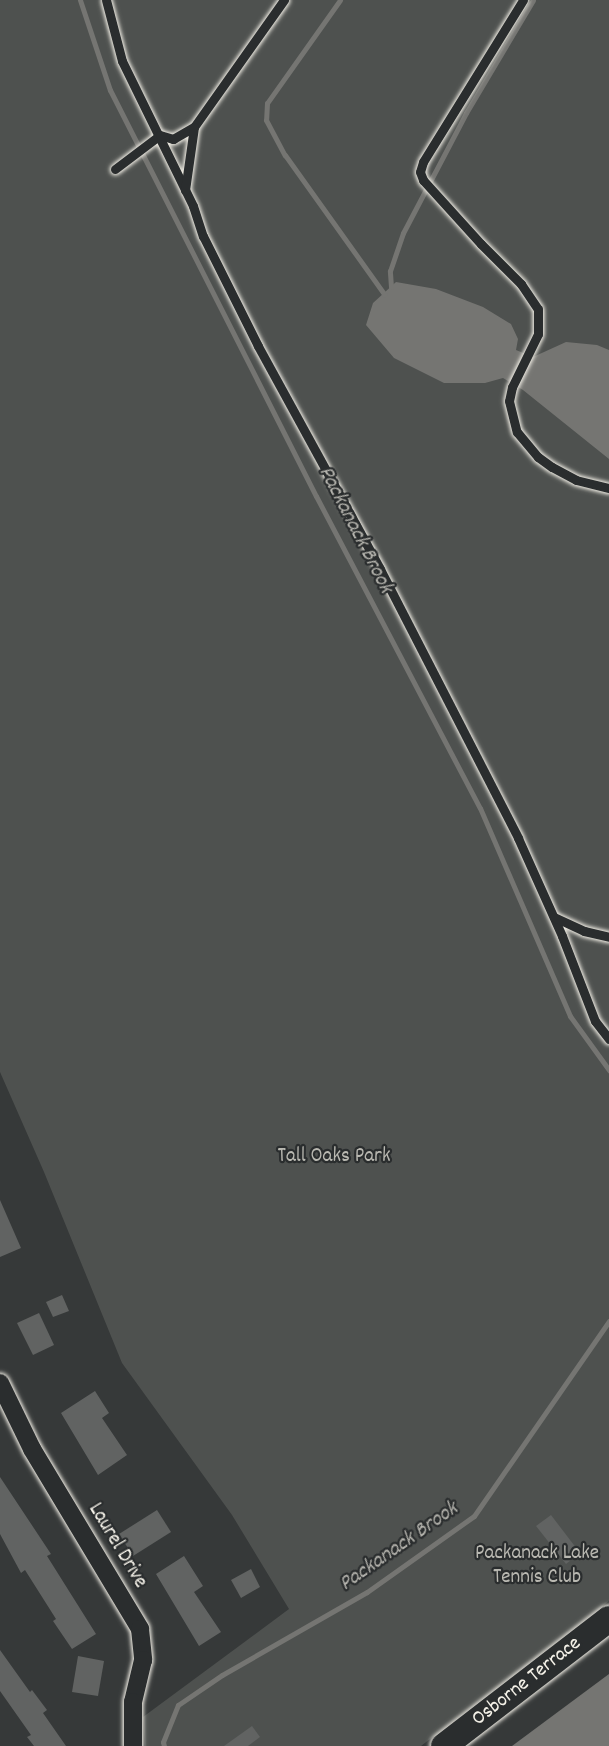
<!DOCTYPE html>
<html>
<head>
<meta charset="utf-8">
<style>
	body { margin:0 }
	#map { position:relative; width:609px; height:1746px; overflow:hidden; background:#363939; font-family:Dekko,sans-serif }
	div>[style] { position:absolute }
	[style*='--x'] { left:calc(var(--x)*1px); top:calc(var(--y)*1px); width:calc(var(--w)*1px); rotate:calc(var(--a)*1deg) }
	.green>* { inset:0; background:#4e514f }
	.water>* { inset:0; background:#757572 }
	.stream>* { height:5px; margin:-2.5px; padding:0 2.5px; transform-origin:2.5px; border-radius:2.5px; background:#757572 }
	.building>* { inset:0; background:#616362 }
	.roads { filter:drop-shadow(0 0 2px #f4f1e8) drop-shadow(0 0 2px #f4f1e8) }
	.lane>* { height:9px; margin:-4.5px; padding:0 4.5px; transform-origin:4.5px; border-radius:4.5px; background:#2a2d2e }
	.street>* { height:18px; margin:-9px; padding:0 9px; transform-origin:9px; border-radius:9px; background:#2a2d2e }
	.secondary>* { height:26px; margin:-13px; padding:0 13px; transform-origin:13px; border-radius:13px; background:#2a2d2e }
	span { translate:-50% -50%; white-space:nowrap; text-align:center; line-height:1.15; -webkit-text-stroke:4.5px #2a2d2e; paint-order:stroke }
	.park-label { font-size:21px; color:#bab9b2 }
	.street-label { font-size:21px; color:#f4f1e8 }
	.water-label { font-size:22px; color:#b4b3ad; font-style:italic }
</style>
</head>
<body>
<div id="map">
	<div class="green">
		<div style="clip-path:polygon(0 0,609px 0,609px 1601px,421px 1746px,145px 1746px,143px 1717px,289px 1609px,232px 1515px,122px 1363px,44px 1172px,0 1072px)"></div>
	</div>
	<div class="water">
		<div style="clip-path:polygon(396px 282px,436px 289px,483px 307px,511px 324px,518px 339px,516px 350px,533px 357px,566px 342px,597px 345px,609px 350px,609px 459px,523px 390px,503px 378px,485px 383px,444px 383px,394px 358px,366px 325px,373px 303px)"></div>
		<div style="clip-path:polygon(609px 1674px,609px 1746px,512px 1746px)"></div>
	</div>
	<div class="stream">
		<div style="--x:80;--y:0;--w:95;--a:71.6"></div>
		<div style="--x:110;--y:90;--w:455;--a:63.1"></div>
		<div style="--x:316;--y:496;--w:352;--a:62.3"></div>
		<div style="--x:480;--y:808;--w:227;--a:66.6"></div>
		<div style="--x:570;--y:1016;--w:67;--a:54.2"></div>
		<div style="--x:340;--y:0;--w:126;--a:125.3"></div>
		<div style="--x:267;--y:103;--w:17;--a:93"></div>
		<div style="--x:266;--y:120;--w:40;--a:62"></div>
		<div style="--x:285;--y:155;--w:171;--a:54.5"></div>
		<div style="--x:391;--y:287;--w:16;--a:-94"></div>
		<div style="--x:390;--y:271;--w:40;--a:-71.1"></div>
		<div style="--x:403;--y:233;--w:136;--a:-62.3"></div>
		<div style="--x:466;--y:113;--w:131;--a:-59.3"></div>
		<div style="--x:164;--y:1746;--w:4;--a:-104"></div>
		<div style="--x:163;--y:1742;--w:40;--a:-68"></div>
		<div style="--x:178;--y:1705;--w:53;--a:-34.3"></div>
		<div style="--x:222;--y:1675;--w:167;--a:-29.8"></div>
		<div style="--x:367;--y:1592;--w:131;--a:-35.4"></div>
		<div style="--x:474;--y:1516;--w:237;--a:-55.3"></div>
	</div>
	<div class="building">
		<div style="clip-path:polygon(0 1200px,21px 1248px,0 1257px)"></div>
		<div style="clip-path:polygon(62px 1295px,69px 1311px,53px 1317px,46px 1302px)"></div>
		<div style="clip-path:polygon(39px 1313px,54px 1345px,33px 1355px,17px 1323px)"></div>
		<div style="clip-path:polygon(95px 1391px,109px 1413px,102px 1418px,127px 1455px,98px 1475px,61px 1413px)"></div>
		<div style="clip-path:polygon(0 1477px,51px 1554px,47px 1556px,96px 1634px,72px 1649px,53px 1621px,56px 1619px,25px 1570px,21px 1573px,0 1534px)"></div>
		<div style="clip-path:polygon(157px 1510px,171px 1532px,133px 1556px,119px 1534px)"></div>
		<div style="clip-path:polygon(551px 1515px,580px 1553px,566px 1564px,536px 1526px)"></div>
		<div style="clip-path:polygon(184px 1556px,203px 1586px,194px 1592px,221px 1632px,199px 1646px,156px 1574px)"></div>
		<div style="clip-path:polygon(251px 1569px,260px 1587px,241px 1598px,231px 1580px)"></div>
		<div style="clip-path:polygon(0 1650px,30px 1692px,32px 1690px,47px 1710px,43px 1713px,66px 1746px,34px 1746px,27px 1737px,31px 1735px,0 1691px)"></div>
		<div style="clip-path:polygon(78px 1656px,104px 1661px,98px 1696px,72px 1692px)"></div>
		<div style="clip-path:polygon(252px 1726px,260px 1737px,248px 1746px,224px 1746px)"></div>
	</div>
	<div class="roads">
		<div class="lane">
			<div style="--x:106;--y:0;--w:63;--a:75.3"></div>
			<div style="--x:122;--y:61;--w:161;--a:63.9"></div>
			<div style="--x:193;--y:206;--w:32;--a:72"></div>
			<div style="--x:203;--y:236;--w:123;--a:63.4"></div>
			<div style="--x:258;--y:346;--w:254;--a:61.3"></div>
			<div style="--x:380;--y:569;--w:302;--a:62.8"></div>
			<div style="--x:518;--y:838;--w:107;--a:65.8"></div>
			<div style="--x:562;--y:936;--w:91;--a:68.8"></div>
			<div style="--x:595;--y:1021;--w:23;--a:52"></div>
			<div style="--x:523;--y:0;--w:190;--a:121.7"></div>
			<div style="--x:423;--y:162;--w:10;--a:107"></div>
			<div style="--x:420;--y:172;--w:9;--a:69"></div>
			<div style="--x:423;--y:180;--w:86;--a:47.8"></div>
			<div style="--x:481;--y:244;--w:57;--a:45"></div>
			<div style="--x:521;--y:284;--w:30;--a:56"></div>
			<div style="--x:538;--y:309;--w:25;--a:90"></div>
			<div style="--x:538;--y:334;--w:59;--a:116.1"></div>
			<div style="--x:512;--y:387;--w:14;--a:102"></div>
			<div style="--x:509;--y:401;--w:32;--a:76"></div>
			<div style="--x:517;--y:432;--w:33;--a:50"></div>
			<div style="--x:538;--y:457;--w:17;--a:36"></div>
			<div style="--x:552;--y:467;--w:27;--a:28"></div>
			<div style="--x:576;--y:480;--w:34;--a:14"></div>
			<div style="--x:194;--y:127;--w:156;--a:-54.7"></div>
			<div style="--x:115;--y:169;--w:56;--a:-37.1"></div>
			<div style="--x:160;--y:135;--w:14;--a:17"></div>
			<div style="--x:173;--y:139;--w:24;--a:-30"></div>
			<div style="--x:194;--y:127;--w:64;--a:98.1"></div>
			<div style="--x:554;--y:917;--w:33;--a:25"></div>
			<div style="--x:584;--y:931;--w:26;--a:13"></div>
		</div>
		<div class="street">
			<div style="--x:0;--y:1383;--w:73;--a:64.1"></div>
			<div style="--x:32;--y:1449;--w:210;--a:59"></div>
			<div style="--x:140;--y:1629;--w:31;--a:84"></div>
			<div style="--x:143;--y:1660;--w:43;--a:103.4"></div>
			<div style="--x:133;--y:1702;--w:44;--a:90"></div>
		</div>
		<div class="secondary">
			<div style="--x:444;--y:1746;--w:208;--a:-37.6"></div>
		</div>
	</div>
	<div class="park-label">
		<span style="left:334px;top:1157px">Tall Oaks Park</span>
		<span style="left:537px;top:1566px">Packanack Lake<br>Tennis Club</span>
	</div>
	<div class="street-label">
		<span style="left:117px;top:1546px;rotate:59deg">Laurel Drive</span>
		<span style="left:527px;top:1682px;rotate:-38deg">Osborne Terrace</span>
	</div>
	<div class="water-label">
		<span style="left:355px;top:530px;rotate:63deg">Packanack Brook</span>
		<span style="left:399px;top:1547px;rotate:-35deg">Packanack Brook</span>
	</div>
</div>
</body>
</html>
